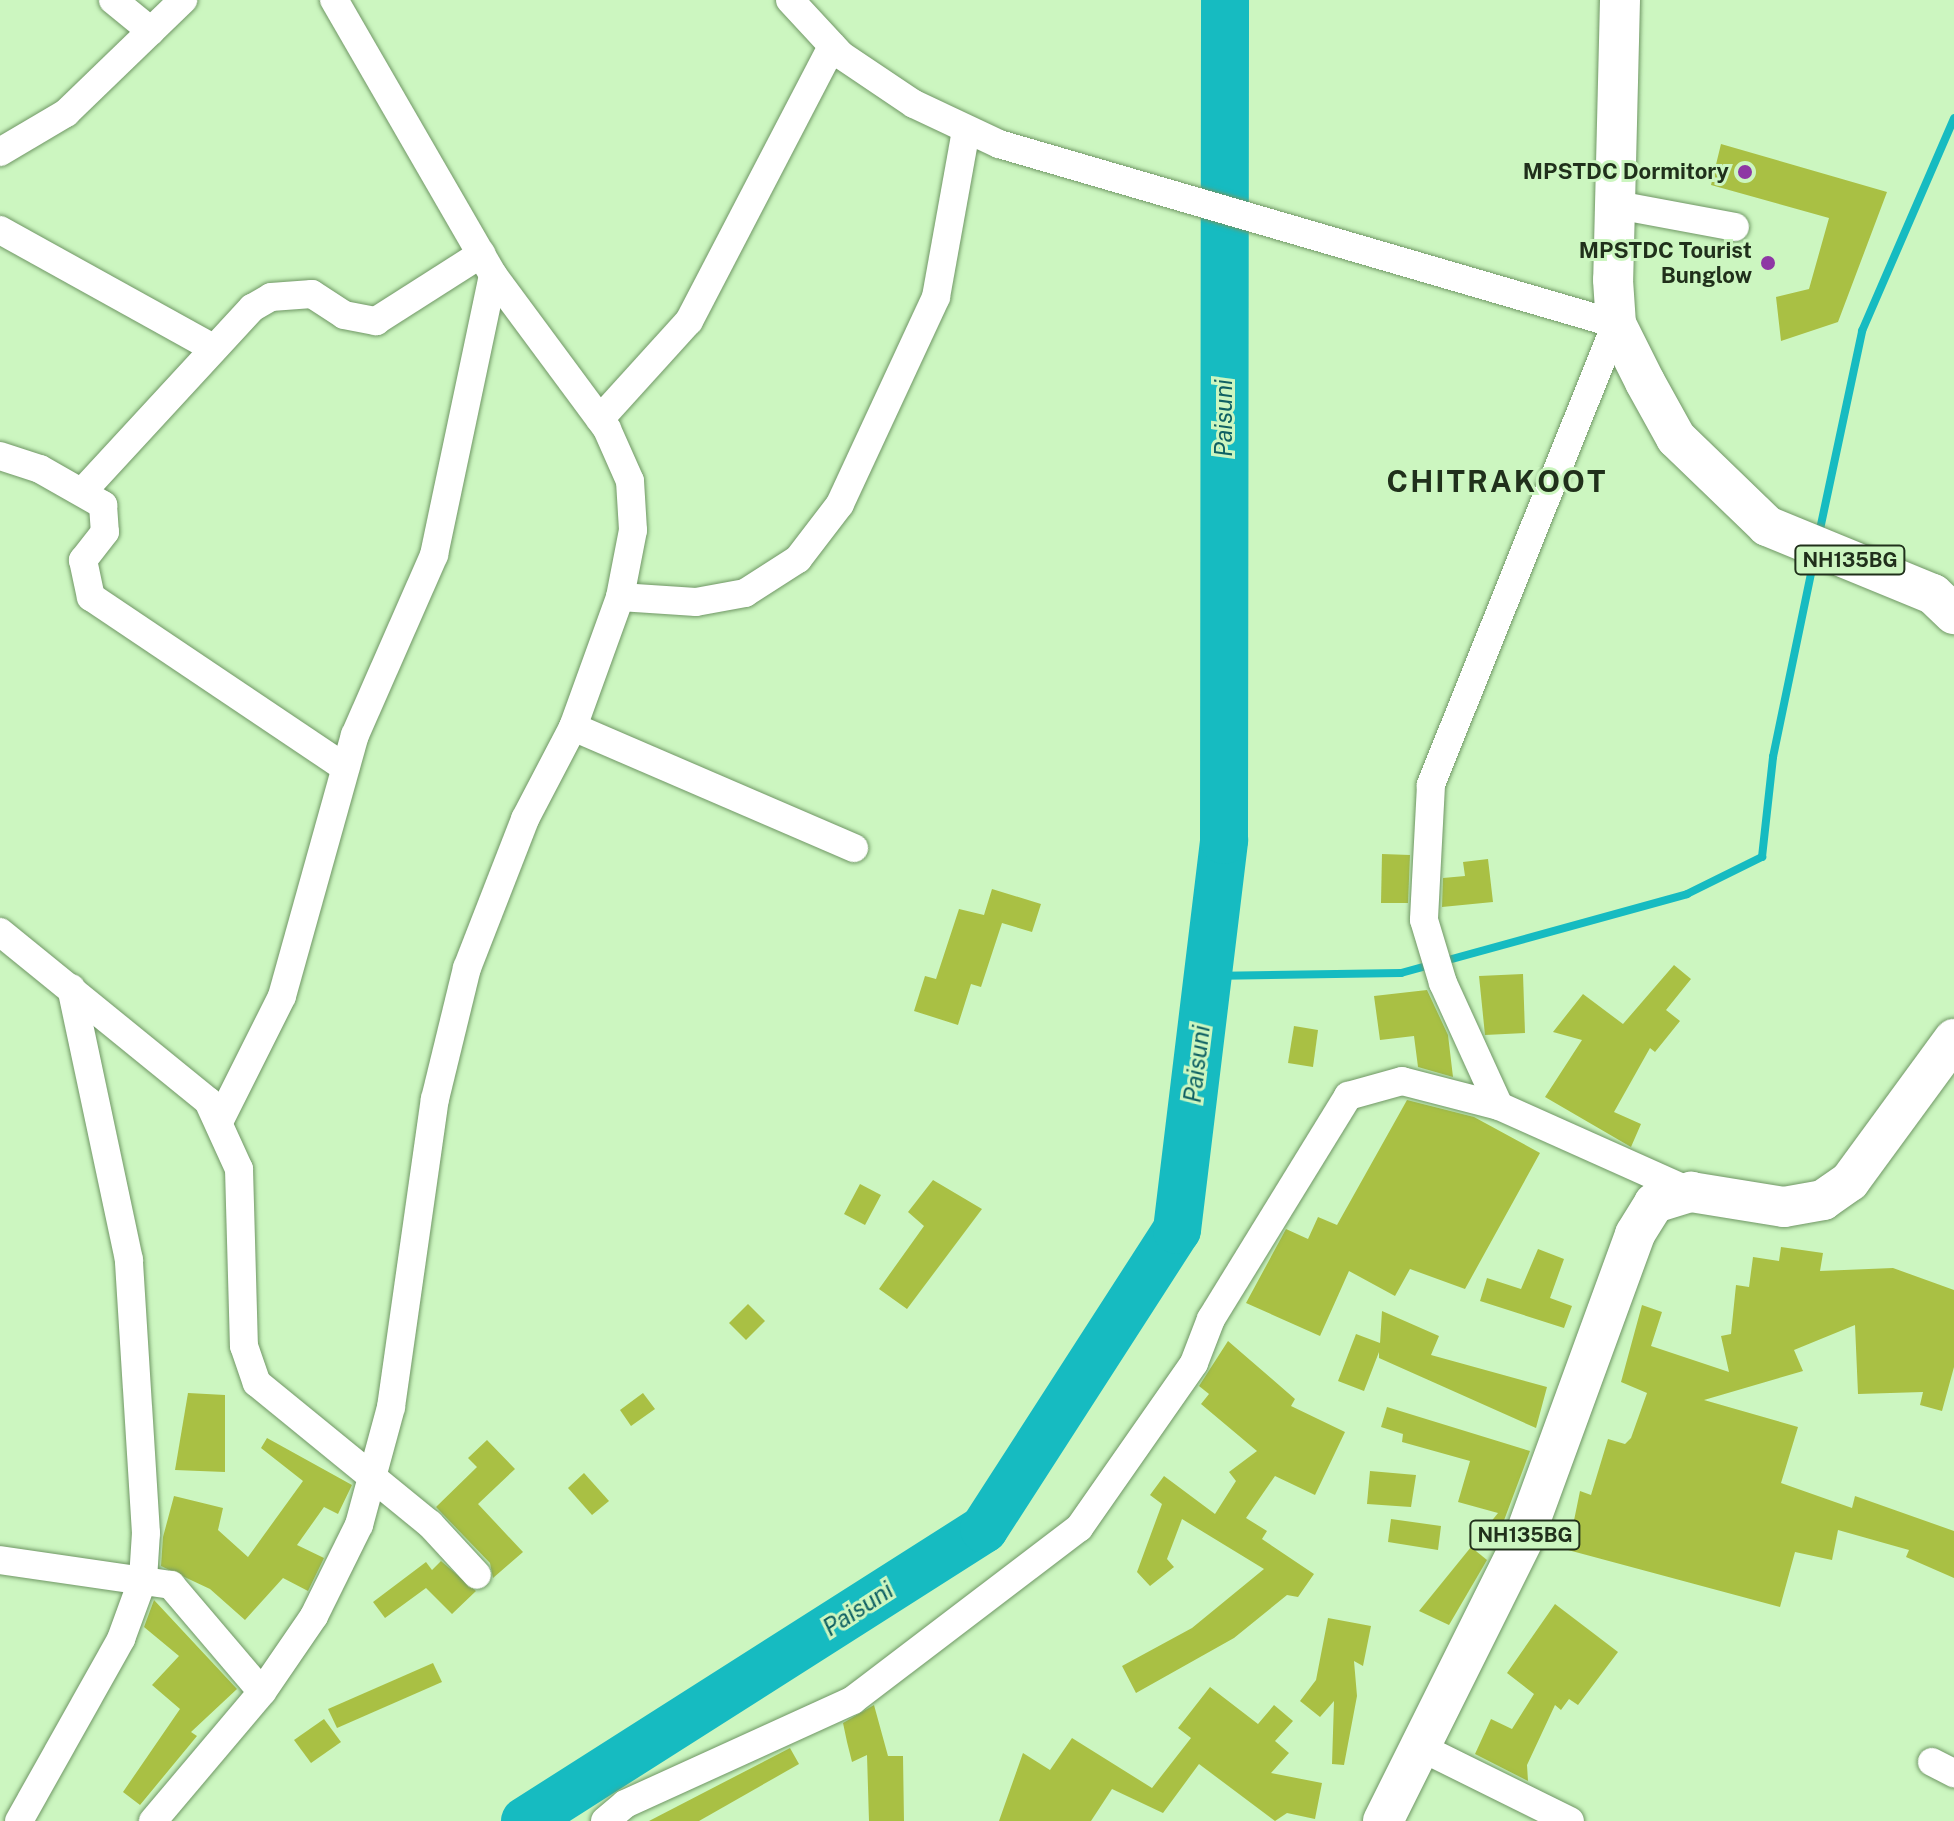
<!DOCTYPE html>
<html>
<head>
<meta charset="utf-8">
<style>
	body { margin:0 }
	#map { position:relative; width:1954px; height:1821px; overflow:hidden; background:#ccf6c0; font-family:"Public Sans",sans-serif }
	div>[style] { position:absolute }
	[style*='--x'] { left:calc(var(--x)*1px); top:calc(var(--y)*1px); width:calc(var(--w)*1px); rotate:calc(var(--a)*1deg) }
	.stream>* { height:8px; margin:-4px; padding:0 4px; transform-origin:4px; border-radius:4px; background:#16bbc1 }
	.river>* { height:48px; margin:-24px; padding:0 24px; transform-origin:24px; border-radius:24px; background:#16bbc1 }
	.building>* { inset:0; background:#a9c044 }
	.roads { filter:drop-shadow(0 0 2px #709765) drop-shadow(0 0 2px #709765) }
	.minor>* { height:28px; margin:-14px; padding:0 14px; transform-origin:14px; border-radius:14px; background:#fff }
	.highway>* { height:40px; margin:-20px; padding:0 20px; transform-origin:20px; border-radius:20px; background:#fff }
	.dots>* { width:22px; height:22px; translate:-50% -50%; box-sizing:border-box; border:4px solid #ccf6c0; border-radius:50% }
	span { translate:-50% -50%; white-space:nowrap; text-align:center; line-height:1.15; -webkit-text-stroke:6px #ccf6c0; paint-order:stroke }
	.shield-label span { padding:2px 6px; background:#ccf6c0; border:2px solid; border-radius:6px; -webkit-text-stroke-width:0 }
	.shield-label { font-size:20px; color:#20301b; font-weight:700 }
	.poi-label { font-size:22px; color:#20301b; font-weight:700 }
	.right { translate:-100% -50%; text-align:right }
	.water-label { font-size:24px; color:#0e6063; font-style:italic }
	.district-label { font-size:30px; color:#20301b; font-weight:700; letter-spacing:2px }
</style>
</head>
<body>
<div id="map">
	<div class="stream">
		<div style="--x:1819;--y:534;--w:208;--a:-78"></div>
		<div style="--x:1862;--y:331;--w:232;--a:-66.6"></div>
		<div style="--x:1208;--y:976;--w:193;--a:-0.9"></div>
		<div style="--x:1401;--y:973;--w:297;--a:-15.4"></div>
		<div style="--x:1687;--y:894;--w:84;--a:-26.3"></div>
		<div style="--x:1762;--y:857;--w:101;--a:-83.7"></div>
		<div style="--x:1773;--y:757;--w:202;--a:-78.3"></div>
	</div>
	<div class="river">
		<div style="--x:525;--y:1821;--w:544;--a:-32.46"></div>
		<div style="--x:984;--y:1529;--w:356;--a:-57.2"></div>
		<div style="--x:1177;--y:1230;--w:393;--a:-83.1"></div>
		<div style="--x:1224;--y:840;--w:840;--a:-89.93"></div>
	</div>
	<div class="building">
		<div style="clip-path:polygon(1721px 144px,1887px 192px,1838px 322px,1781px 341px,1776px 297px,1809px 289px,1829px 218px,1711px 185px)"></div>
		<div style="clip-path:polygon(1382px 854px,1410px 855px,1408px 903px,1381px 903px)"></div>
		<div style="clip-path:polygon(1488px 859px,1493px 902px,1442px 907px,1443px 878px,1465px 876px,1463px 862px)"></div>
		<div style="clip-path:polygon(992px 889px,1041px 904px,1032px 932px,1002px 923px,981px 987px,971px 984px,958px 1025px,914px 1011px,925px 976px,936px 979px,959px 909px,984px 915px)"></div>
		<div style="clip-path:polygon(1674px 965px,1691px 979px,1666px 1010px,1680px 1021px,1655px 1052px,1650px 1048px,1614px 1112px,1641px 1124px,1631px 1147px,1545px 1097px,1582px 1040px,1553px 1032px,1583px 994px,1623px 1024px)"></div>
		<div style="clip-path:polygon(1523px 974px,1525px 1033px,1485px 1035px,1479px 976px)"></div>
		<div style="clip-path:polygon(1427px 990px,1448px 1035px,1453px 1077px,1418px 1067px,1414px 1036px,1380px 1040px,1374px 996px)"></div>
		<div style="clip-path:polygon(1294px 1026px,1318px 1030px,1313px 1067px,1288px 1063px)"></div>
		<div style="clip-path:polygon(1407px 1100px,1474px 1117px,1540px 1153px,1465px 1289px,1410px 1269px,1395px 1296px,1349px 1271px,1320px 1336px,1246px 1303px,1286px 1229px,1308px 1239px,1318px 1217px,1337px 1225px)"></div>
		<div style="clip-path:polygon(933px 1180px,982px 1209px,907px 1309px,879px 1289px,924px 1226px,908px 1212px)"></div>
		<div style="clip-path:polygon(860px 1184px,881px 1195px,865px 1225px,844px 1214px)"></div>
		<div style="clip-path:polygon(1781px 1247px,1823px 1253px,1820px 1271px,1893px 1268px,1954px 1290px,1954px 1367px,1942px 1411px,1920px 1405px,1923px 1392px,1858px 1394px,1855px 1325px,1794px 1350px,1803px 1371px,1704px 1400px,1798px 1427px,1781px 1483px,1852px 1508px,1855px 1496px,1954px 1531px,1954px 1578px,1906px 1557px,1909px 1550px,1838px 1530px,1832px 1560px,1795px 1552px,1780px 1607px,1568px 1550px,1580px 1491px,1591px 1495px,1608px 1439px,1625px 1444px,1631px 1438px,1647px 1393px,1621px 1382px,1642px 1305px,1662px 1312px,1651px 1346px,1729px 1372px,1721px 1336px,1731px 1334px,1736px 1285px,1749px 1287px,1753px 1257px,1779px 1261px)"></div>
		<div style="clip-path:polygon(1538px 1249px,1564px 1259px,1550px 1298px,1572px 1306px,1564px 1328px,1480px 1301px,1487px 1278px,1521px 1289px)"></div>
		<div style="clip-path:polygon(748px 1304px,765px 1321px,746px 1340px,729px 1323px)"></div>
		<div style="clip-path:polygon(1382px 1311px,1439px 1336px,1431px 1355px,1547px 1387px,1536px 1428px,1379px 1358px,1379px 1352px,1364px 1391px,1338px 1381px,1356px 1334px,1380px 1343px)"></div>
		<div style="clip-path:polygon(1228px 1341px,1295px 1399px,1291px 1406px,1345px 1432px,1315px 1495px,1275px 1476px,1246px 1518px,1267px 1531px,1262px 1539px,1314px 1574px,1298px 1597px,1287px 1595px,1234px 1638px,1136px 1693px,1122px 1666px,1192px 1628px,1264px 1569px,1182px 1519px,1167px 1559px,1174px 1567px,1150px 1586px,1137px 1572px,1162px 1504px,1150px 1495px,1164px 1476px,1215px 1514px,1236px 1481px,1229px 1472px,1257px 1451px,1201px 1404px,1209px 1394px,1199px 1386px)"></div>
		<div style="clip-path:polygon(188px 1393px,225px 1395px,225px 1472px,175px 1470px)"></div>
		<div style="clip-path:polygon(643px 1393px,655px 1409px,631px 1426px,620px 1410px)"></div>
		<div style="clip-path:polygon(1387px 1407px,1530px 1451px,1494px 1547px,1474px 1543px,1498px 1513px,1458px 1502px,1470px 1461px,1402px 1442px,1403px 1434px,1381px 1427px)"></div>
		<div style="clip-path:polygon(267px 1438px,352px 1485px,338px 1514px,324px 1507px,297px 1545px,324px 1558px,308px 1591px,283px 1578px,245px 1620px,210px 1589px,161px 1566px,163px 1537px,174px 1496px,223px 1508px,218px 1530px,248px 1557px,303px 1481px,261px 1448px)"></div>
		<div style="clip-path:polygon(487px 1440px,515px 1469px,478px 1504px,523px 1552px,493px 1578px,490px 1563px,436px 1507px,477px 1467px,468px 1458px)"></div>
		<div style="clip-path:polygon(1370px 1471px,1416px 1475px,1411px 1507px,1367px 1504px)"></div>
		<div style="clip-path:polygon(584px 1473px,609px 1501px,592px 1515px,568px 1488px)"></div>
		<div style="clip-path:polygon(1391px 1519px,1441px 1526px,1438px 1550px,1388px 1542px)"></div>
		<div style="clip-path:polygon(1471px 1547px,1487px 1560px,1449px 1625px,1419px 1611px)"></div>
		<div style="clip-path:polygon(441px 1561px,476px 1591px,452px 1614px,426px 1588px,385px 1618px,373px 1602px,426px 1562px,432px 1570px)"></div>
		<div style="clip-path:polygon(154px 1600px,237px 1689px,191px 1732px,197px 1736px,140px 1805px,123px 1792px,180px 1709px,152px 1685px,179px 1656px,144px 1627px)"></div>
		<div style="clip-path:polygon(1555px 1604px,1618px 1652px,1578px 1705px,1569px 1699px,1561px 1710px,1555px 1705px,1527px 1765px,1528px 1781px,1475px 1754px,1491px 1719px,1512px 1729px,1534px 1694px,1507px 1673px)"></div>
		<div style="clip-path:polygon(1328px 1618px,1371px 1626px,1363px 1666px,1354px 1661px,1357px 1696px,1344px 1765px,1332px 1764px,1334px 1701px,1320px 1717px,1300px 1701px,1316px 1680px)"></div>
		<div style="clip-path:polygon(433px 1663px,442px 1682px,337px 1728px,328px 1709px)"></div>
		<div style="clip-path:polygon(1210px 1687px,1258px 1724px,1274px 1705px,1293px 1721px,1275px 1741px,1289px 1753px,1271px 1773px,1322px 1783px,1315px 1819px,1287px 1813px,1275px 1821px,1199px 1764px,1163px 1813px,1112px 1789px,1091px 1821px,999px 1821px,1023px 1753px,1050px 1770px,1072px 1738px,1152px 1788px,1191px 1738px,1178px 1728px)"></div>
		<div style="clip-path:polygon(874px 1705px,888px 1756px,903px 1756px,904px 1821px,869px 1821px,867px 1755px,852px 1762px,847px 1742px,843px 1723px)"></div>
		<div style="clip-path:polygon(324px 1719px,341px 1742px,311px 1763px,294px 1740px)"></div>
		<div style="clip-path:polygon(790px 1748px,799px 1764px,699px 1821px,649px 1821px)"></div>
	</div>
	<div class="roads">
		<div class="minor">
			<div style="--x:113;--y:0;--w:49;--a:39.2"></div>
			<div style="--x:790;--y:0;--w:75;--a:47.2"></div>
			<div style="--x:841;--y:55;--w:88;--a:33.9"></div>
			<div style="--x:914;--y:104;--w:94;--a:25.2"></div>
			<div style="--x:999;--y:144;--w:643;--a:16.26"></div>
			<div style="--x:1616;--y:324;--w:497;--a:111.9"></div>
			<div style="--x:1431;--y:785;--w:135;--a:93"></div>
			<div style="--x:1424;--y:920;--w:66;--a:73.2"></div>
			<div style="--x:1443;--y:983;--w:135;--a:65.5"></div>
			<div style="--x:0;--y:152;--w:77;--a:-30.6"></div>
			<div style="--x:66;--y:113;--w:163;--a:-44"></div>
			<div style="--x:1612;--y:204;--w:125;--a:10.6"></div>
			<div style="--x:0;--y:230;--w:244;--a:29"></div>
			<div style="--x:600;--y:419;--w:132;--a:-47.8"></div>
			<div style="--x:689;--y:321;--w:310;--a:-62.5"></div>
			<div style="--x:0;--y:456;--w:42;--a:18"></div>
			<div style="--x:40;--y:469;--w:73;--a:29.7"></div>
			<div style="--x:103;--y:505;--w:27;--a:86"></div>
			<div style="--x:105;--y:532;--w:36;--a:128"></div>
			<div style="--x:83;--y:560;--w:38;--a:78"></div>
			<div style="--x:91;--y:597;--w:306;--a:33.9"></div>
			<div style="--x:84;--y:490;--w:248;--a:-47.3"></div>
			<div style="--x:252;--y:308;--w:22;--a:-30"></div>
			<div style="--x:271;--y:297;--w:41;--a:-4.2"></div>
			<div style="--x:312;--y:294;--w:38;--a:33"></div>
			<div style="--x:344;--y:315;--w:33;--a:11"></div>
			<div style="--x:376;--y:321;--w:125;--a:-32.5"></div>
			<div style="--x:620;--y:597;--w:76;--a:3.8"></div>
			<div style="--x:696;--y:602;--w:50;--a:-10.4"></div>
			<div style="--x:745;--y:593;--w:63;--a:-32.7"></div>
			<div style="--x:798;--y:559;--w:69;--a:-52.6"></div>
			<div style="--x:840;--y:504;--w:228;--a:-65.1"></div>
			<div style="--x:936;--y:297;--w:170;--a:-79.8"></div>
			<div style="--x:573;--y:727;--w:306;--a:23.3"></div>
			<div style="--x:0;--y:932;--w:268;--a:39.1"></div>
			<div style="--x:208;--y:1101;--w:75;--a:65.5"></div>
			<div style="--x:239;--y:1169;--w:177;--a:88.4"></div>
			<div style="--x:244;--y:1346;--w:39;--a:71"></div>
			<div style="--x:257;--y:1383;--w:223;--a:39.2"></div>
			<div style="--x:430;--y:1524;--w:69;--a:47.3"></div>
			<div style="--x:221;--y:1118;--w:136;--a:-63.4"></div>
			<div style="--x:282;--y:996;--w:271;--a:-74.4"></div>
			<div style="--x:355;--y:735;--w:197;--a:-66.3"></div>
			<div style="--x:434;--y:555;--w:286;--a:-78.1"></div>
			<div style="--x:0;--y:1560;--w:173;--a:8.3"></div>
			<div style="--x:171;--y:1585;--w:140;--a:49.6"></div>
			<div style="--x:1422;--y:1748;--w:165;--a:26.3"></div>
			<div style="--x:1932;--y:1762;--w:25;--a:27"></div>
			<div style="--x:19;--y:1821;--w:209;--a:-60.7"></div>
			<div style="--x:121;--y:1639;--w:64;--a:-69.9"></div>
			<div style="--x:143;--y:1579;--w:46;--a:-86.3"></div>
			<div style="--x:146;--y:1533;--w:274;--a:-93.6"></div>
			<div style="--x:129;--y:1260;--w:278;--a:-102"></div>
			<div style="--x:153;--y:1821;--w:169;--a:-49.8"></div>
			<div style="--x:262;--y:1692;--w:92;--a:-55.6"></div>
			<div style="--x:314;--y:1616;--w:102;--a:-63.7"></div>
			<div style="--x:359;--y:1525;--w:122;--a:-74.8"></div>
			<div style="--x:391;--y:1407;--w:311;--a:-81.9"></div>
			<div style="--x:435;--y:1099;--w:135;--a:-76.3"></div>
			<div style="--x:467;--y:968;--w:160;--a:-68.7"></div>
			<div style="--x:525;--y:819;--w:104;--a:-62.4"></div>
			<div style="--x:573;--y:727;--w:138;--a:-70.1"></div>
			<div style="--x:620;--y:597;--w:68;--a:-79"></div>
			<div style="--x:633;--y:530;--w:49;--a:-93.5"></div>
			<div style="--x:630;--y:481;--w:57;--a:-113.9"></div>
			<div style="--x:607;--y:429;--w:192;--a:-126.5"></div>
			<div style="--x:493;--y:275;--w:318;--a:-120"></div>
			<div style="--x:605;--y:1821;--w:26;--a:-40"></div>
			<div style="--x:625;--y:1804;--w:251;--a:-24.5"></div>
			<div style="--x:853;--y:1700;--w:284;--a:-37.3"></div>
			<div style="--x:1079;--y:1528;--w:201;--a:-55.1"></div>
			<div style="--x:1194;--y:1363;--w:47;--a:-68.9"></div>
			<div style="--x:1211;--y:1319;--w:262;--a:-58.4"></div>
			<div style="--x:1348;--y:1096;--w:56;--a:-15.5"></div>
			<div style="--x:1402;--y:1081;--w:100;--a:14.5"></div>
			<div style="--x:1499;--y:1106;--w:210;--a:24.1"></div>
		</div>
		<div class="highway">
			<div style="--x:1620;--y:0;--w:280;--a:91.4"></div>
			<div style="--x:1613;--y:280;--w:44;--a:86.1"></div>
			<div style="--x:1616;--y:324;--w:65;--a:63.4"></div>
			<div style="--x:1645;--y:382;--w:64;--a:61"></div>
			<div style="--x:1676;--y:438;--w:127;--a:44"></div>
			<div style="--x:1767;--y:526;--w:179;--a:22.3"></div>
			<div style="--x:1933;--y:594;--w:29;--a:44"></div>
			<div style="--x:1383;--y:1821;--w:316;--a:-63.5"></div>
			<div style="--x:1524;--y:1538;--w:324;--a:-69.9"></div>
			<div style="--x:1635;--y:1234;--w:36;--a:-58"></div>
			<div style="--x:1654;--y:1203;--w:39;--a:-17"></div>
			<div style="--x:1691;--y:1192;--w:94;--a:9.2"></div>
			<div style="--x:1784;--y:1207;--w:40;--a:-10"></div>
			<div style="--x:1823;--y:1200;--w:33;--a:-35"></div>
			<div style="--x:1850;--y:1181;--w:176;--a:-53.8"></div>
		</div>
	</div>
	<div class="dots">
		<div style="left:1745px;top:172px;background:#8e37a4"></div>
		<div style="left:1768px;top:263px;background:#8e37a4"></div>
	</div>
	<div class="shield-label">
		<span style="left:1850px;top:560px">NH135BG</span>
		<span style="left:1525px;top:1535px">NH135BG</span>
	</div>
	<div class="poi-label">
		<span class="right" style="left:1729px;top:172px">MPSTDC Dormitory</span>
		<span class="right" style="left:1752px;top:263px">MPSTDC Tourist<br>Bunglow</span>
	</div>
	<div class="water-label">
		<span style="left:1224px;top:418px;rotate:-90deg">Paisuni</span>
		<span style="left:1197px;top:1064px;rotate:-83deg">Paisuni</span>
		<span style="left:858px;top:1609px;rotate:-33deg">Paisuni</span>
	</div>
	<div class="district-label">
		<span style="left:1497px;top:481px">CHITRAKOOT</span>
	</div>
</div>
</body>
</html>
